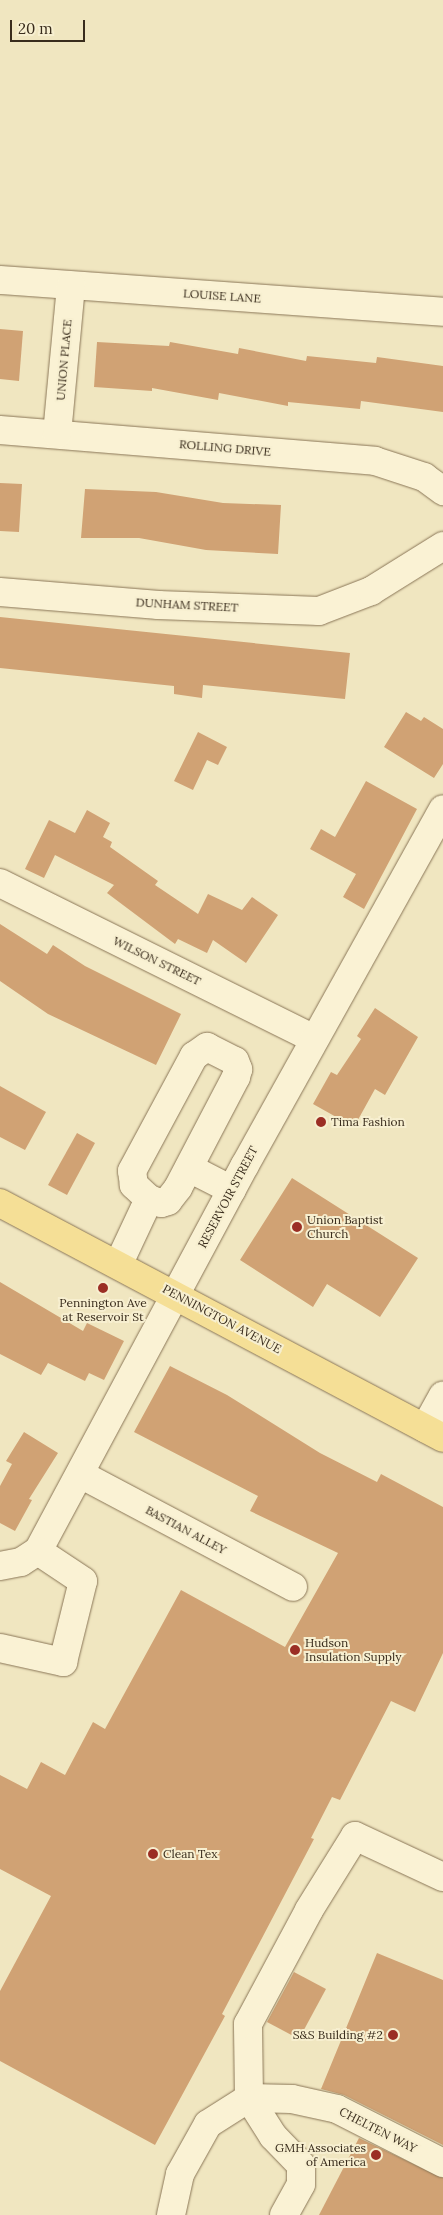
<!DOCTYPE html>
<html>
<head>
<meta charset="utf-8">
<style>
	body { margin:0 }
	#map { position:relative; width:443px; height:2215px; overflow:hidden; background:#f0e6c0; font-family:Lora,serif }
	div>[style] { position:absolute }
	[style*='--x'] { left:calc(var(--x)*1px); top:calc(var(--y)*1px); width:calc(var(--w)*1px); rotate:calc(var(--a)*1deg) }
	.building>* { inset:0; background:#d0a274 }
	.roads { filter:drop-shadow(0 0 1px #8a7657) drop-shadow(0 0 1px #8a7657) }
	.minor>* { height:28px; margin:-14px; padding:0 14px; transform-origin:14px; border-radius:14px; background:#faf2d4 }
	.major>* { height:28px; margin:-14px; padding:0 14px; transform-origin:14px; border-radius:14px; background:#f5df96 }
	.dots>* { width:14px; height:14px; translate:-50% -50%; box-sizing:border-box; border:2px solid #f7efd0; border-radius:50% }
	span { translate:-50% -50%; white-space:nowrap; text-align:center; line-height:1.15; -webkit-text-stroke:4px #f7efd0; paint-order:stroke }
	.street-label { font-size:12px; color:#392c1c }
	.poi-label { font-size:12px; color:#392c1c }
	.left { translate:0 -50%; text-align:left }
	.right { translate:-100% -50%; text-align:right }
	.scale { position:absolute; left:10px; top:20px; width:75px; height:22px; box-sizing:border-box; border:2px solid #392c1c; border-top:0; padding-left:6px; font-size:15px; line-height:18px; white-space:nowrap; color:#392c1c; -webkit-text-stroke:4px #f7efd0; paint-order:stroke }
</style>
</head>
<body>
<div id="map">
	<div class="building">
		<div style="clip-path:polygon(0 329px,23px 331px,19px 381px,0 379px)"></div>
		<div style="clip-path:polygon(97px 342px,169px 346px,170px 342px,238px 354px,239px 348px,306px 361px,307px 356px,376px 363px,377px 357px,443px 366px,443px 412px,361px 401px,360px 409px,288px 402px,288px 406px,219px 393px,218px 400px,152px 388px,152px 391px,94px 387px)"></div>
		<div style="clip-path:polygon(0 483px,22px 484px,19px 532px,0 531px)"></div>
		<div style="clip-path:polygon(85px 489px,156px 492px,223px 503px,281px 505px,278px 554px,206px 550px,139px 538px,81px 538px)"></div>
		<div style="clip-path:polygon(0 617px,350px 653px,345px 699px,203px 685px,202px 698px,174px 694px,174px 686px,0 668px)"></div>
		<div style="clip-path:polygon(406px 712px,421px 721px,424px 717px,443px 729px,443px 764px,434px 778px,384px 747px)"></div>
		<div style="clip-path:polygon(198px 732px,227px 747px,218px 765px,207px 760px,193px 790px,174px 781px)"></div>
		<div style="clip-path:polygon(366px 781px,417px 809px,364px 909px,343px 897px,356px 874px,310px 849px,321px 829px,335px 837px)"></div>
		<div style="clip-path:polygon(87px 810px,110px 823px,103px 837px,112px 842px,110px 847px,158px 881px,155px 885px,198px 914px,208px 894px,242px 910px,252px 897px,278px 915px,246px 963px,213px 940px,207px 953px,178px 939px,175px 944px,107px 893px,114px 885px,55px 855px,44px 878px,25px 869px,49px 820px,75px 833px)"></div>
		<div style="clip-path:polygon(0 924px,47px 954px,53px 945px,85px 966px,181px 1014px,156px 1065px,48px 1014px,0 981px)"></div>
		<div style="clip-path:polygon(375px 1008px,418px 1037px,385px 1095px,375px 1089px,354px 1127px,313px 1104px,331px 1072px,337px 1075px,361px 1039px,357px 1036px)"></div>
		<div style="clip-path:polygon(0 1086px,46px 1112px,25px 1150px,0 1137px)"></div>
		<div style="clip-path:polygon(77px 1133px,95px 1143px,67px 1195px,48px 1185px)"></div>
		<div style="clip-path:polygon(292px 1178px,418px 1258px,380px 1317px,327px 1284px,313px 1307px,240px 1260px)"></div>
		<div style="clip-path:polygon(0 1282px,83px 1331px,87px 1323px,124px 1341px,104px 1380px,89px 1373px,85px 1381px,48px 1363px,41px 1375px,0 1354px)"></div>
		<div style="clip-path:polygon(170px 1366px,227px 1395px,320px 1453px,377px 1482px,381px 1474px,443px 1507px,443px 1653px,415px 1712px,391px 1701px,340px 1800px,332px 1797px,311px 1838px,314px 1839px,222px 2014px,225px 2016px,155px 2145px,0 2061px,0 1991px,51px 1896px,0 1869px,0 1775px,27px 1789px,41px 1762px,65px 1775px,93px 1722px,105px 1729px,181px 1590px,285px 1647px,338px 1553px,250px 1511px,258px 1496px,134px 1432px)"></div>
		<div style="clip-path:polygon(24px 1432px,58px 1453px,29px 1499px,32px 1500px,15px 1531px,0 1523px,0 1486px,12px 1464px,6px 1461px)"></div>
		<div style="clip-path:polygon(377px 1953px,443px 1980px,443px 2145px,344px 2095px,321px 2089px)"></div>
		<div style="clip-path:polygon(294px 1972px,326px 1989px,299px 2039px,267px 2022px)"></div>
		<div style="clip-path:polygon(359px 2138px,443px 2178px,443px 2215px,319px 2215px)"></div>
	</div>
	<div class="roads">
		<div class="minor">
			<div style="--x:0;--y:280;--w:444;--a:4.1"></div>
			<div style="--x:0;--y:430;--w:376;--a:4.7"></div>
			<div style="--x:375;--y:461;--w:52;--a:18.1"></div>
			<div style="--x:424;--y:477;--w:24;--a:36"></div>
			<div style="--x:57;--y:434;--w:149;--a:-84.6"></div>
			<div style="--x:0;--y:592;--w:159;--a:4.7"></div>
			<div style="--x:158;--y:605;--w:161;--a:2.1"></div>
			<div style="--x:319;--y:611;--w:56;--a:-21"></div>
			<div style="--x:371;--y:591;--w:85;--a:-32"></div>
			<div style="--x:0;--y:883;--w:351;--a:26.4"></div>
			<div style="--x:207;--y:1047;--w:31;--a:27"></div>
			<div style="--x:235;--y:1061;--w:9;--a:69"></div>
			<div style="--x:238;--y:1069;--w:8;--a:104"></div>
			<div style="--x:236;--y:1077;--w:125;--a:117.6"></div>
			<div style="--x:178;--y:1188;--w:16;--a:128"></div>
			<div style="--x:168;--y:1201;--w:7;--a:164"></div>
			<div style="--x:161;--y:1203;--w:13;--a:-162"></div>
			<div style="--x:149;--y:1199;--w:21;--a:-137"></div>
			<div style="--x:134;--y:1185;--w:14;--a:-98"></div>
			<div style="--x:132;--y:1171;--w:131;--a:-61.7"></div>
			<div style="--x:194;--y:1056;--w:16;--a:-35"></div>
			<div style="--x:189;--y:1168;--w:48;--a:27.1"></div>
			<div style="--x:119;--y:1263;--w:71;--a:-64.9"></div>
			<div style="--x:425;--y:1428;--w:37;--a:-61"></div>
			<div style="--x:80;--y:1474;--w:241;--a:27.9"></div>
			<div style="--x:0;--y:1566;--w:21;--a:-11"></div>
			<div style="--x:21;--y:1562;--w:20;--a:-33"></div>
			<div style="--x:38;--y:1551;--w:438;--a:-61.8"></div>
			<div style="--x:245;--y:1165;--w:407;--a:-60.9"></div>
			<div style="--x:0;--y:1648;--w:65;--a:12.5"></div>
			<div style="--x:63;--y:1662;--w:83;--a:-76.1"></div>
			<div style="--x:83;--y:1581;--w:54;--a:-146.3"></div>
			<div style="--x:171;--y:2215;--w:42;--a:-77.6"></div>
			<div style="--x:180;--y:2174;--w:57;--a:-60.8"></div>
			<div style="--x:208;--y:2124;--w:49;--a:-32.4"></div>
			<div style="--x:249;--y:2098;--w:43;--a:1.3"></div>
			<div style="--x:292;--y:2099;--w:46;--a:12.5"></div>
			<div style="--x:337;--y:2109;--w:119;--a:27"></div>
			<div style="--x:284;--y:2215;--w:35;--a:-61"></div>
			<div style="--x:301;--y:2184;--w:19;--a:-90"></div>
			<div style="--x:301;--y:2165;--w:40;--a:-134"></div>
			<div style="--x:273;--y:2136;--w:45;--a:-122.3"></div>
			<div style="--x:249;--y:2098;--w:74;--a:-90.8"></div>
			<div style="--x:248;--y:2024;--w:129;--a:-61.8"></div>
			<div style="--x:309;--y:1910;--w:87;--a:-58.1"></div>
			<div style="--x:355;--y:1836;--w:97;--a:25"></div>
		</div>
		<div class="major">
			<div style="--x:0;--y:1203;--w:501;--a:27.94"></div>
		</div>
	</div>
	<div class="dots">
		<div style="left:321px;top:1122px;background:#9b2e24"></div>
		<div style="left:297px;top:1227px;background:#9b2e24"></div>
		<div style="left:103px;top:1288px;background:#9b2e24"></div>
		<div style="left:295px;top:1650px;background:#9b2e24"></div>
		<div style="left:153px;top:1854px;background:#9b2e24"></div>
		<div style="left:393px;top:2035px;background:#9b2e24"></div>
		<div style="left:376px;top:2155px;background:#9b2e24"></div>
	</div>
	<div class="street-label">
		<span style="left:222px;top:296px;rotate:4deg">LOUISE LANE</span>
		<span style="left:64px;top:360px;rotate:-85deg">UNION PLACE</span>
		<span style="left:225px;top:448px;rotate:5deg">ROLLING DRIVE</span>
		<span style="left:187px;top:605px;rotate:3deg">DUNHAM STREET</span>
		<span style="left:157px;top:961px;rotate:26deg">WILSON STREET</span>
		<span style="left:228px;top:1197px;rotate:-62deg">RESERVOIR STREET</span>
		<span style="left:222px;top:1319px;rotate:28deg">PENNINGTON AVENUE</span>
		<span style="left:186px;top:1530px;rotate:28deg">BASTIAN ALLEY</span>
		<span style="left:378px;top:2130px;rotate:27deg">CHELTEN WAY</span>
	</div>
	<div class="poi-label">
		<span class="left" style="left:331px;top:1122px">Tima Fashion</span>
		<span class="left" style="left:307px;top:1227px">Union Baptist<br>Church</span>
		<span style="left:103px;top:1310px">Pennington Ave<br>at Reservoir St</span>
		<span class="left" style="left:305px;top:1650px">Hudson<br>Insulation Supply</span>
		<span class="left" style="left:163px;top:1854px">Clean Tex</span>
		<span class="right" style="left:383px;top:2035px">S&amp;S Building #2</span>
		<span class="right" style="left:366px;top:2155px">GMH Associates<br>of America</span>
	</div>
	<div class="scale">20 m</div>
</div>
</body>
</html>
